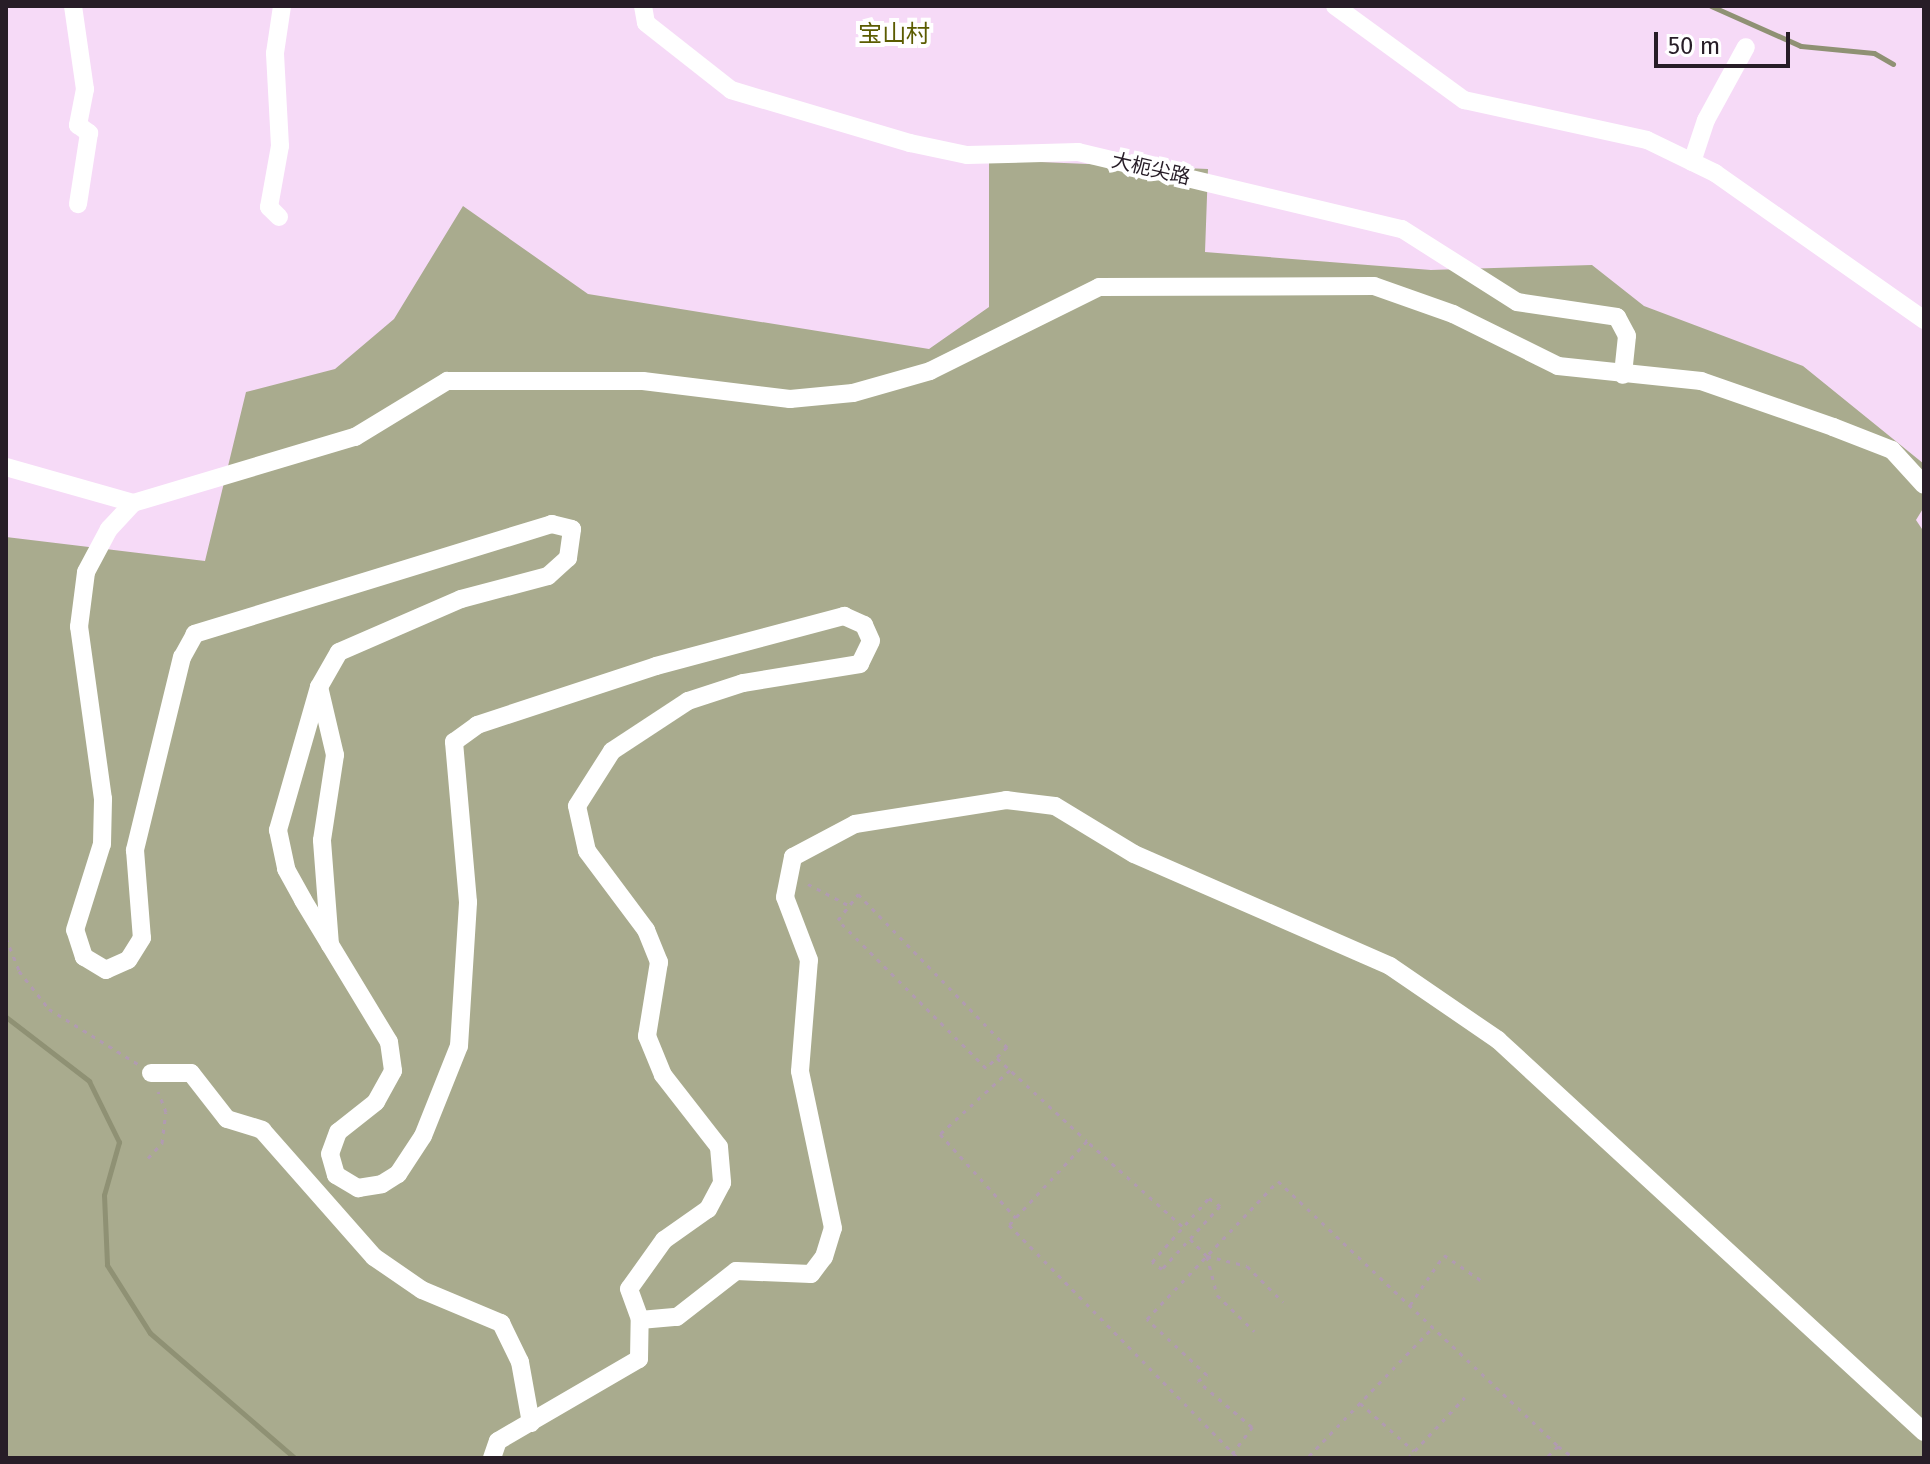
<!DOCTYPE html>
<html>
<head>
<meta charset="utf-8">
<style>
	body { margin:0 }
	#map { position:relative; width:1930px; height:1464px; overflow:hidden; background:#f6daf7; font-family:"Fira Sans","Noto Sans SC",sans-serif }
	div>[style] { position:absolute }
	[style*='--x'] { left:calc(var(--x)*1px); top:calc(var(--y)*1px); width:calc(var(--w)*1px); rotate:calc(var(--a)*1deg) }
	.forest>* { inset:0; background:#a9ab8e }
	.stream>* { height:5px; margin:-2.5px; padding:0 2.5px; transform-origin:2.5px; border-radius:2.5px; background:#8f9174 }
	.path>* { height:3px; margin-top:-1.5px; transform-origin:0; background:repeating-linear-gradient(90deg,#b19bb1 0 4px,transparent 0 10px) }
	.minor>* { height:18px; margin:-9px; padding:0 9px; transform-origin:9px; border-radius:9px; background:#fff }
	span { translate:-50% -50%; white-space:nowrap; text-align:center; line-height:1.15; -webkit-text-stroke:8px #fff; paint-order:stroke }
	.street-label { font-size:20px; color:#271d27 }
	.quarter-label { font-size:24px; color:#5b5c01 }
	.frame { position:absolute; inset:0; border:8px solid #271d27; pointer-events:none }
	.scale { position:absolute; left:1654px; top:32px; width:136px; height:36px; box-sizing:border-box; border:4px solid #271d27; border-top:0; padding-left:10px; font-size:24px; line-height:28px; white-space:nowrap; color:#271d27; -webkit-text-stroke:6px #fff; paint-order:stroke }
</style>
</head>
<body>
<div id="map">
	<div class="forest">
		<div style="clip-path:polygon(989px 160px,1208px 169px,1205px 252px,1431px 270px,1592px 265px,1644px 306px,1803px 366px,1924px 464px,1924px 507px,1916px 520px,1924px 532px,1924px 1458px,6px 1458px,6px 537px,205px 561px,246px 392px,335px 369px,394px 319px,463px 206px,588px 294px,929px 349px,989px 307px)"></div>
	</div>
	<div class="stream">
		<div style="--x:1711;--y:6;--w:98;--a:24"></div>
		<div style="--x:1801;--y:46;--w:73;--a:5.5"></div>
		<div style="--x:1874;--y:53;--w:22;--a:30"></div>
		<div style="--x:6;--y:1017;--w:105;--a:37.6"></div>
		<div style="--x:89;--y:1081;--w:68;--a:63.8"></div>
		<div style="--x:119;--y:1142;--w:55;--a:105.8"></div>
		<div style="--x:104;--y:1195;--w:70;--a:87.5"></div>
		<div style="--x:107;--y:1265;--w:80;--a:57.7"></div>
		<div style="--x:150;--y:1333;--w:191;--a:40.8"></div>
	</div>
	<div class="path">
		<div style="--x:808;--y:884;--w:45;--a:27.7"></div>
		<div style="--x:858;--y:894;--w:214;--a:45.8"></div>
		<div style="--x:1007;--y:1047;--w:30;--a:135"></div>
		<div style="--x:986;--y:1068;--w:209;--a:-135"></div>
		<div style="--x:838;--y:920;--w:33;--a:-52"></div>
		<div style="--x:6;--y:938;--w:35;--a:68"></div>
		<div style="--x:19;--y:971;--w:48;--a:51.7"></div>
		<div style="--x:49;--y:1009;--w:105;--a:31.7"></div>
		<div style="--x:997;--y:1058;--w:122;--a:42.7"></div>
		<div style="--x:1010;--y:1070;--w:95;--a:137.6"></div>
		<div style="--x:940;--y:1134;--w:113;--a:47.9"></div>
		<div style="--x:148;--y:1158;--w:21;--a:-47"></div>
		<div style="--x:162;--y:1143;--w:31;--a:-83"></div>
		<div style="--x:166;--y:1112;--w:22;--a:-111"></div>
		<div style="--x:1209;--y:1198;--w:14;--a:36"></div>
		<div style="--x:1220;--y:1206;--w:86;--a:132.6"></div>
		<div style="--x:1162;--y:1269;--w:12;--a:-145"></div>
		<div style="--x:1152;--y:1262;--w:86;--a:-48.3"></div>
		<div style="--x:1182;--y:1226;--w:127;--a:-138.2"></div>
		<div style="--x:1087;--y:1141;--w:115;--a:132.9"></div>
		<div style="--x:1009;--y:1225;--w:327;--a:45.5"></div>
		<div style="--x:1190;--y:1239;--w:24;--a:45"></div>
		<div style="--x:1207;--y:1256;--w:40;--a:75.6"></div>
		<div style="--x:1217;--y:1295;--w:52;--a:44.2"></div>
		<div style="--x:1207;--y:1256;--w:41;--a:14"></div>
		<div style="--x:1247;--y:1266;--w:51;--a:45"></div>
		<div style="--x:1410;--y:1305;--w:60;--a:-55.8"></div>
		<div style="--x:1444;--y:1255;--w:46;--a:34.4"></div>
		<div style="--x:1360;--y:1403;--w:72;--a:41.6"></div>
		<div style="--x:1558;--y:1446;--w:20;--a:37"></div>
		<div style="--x:1232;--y:1454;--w:34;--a:-53"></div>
		<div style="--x:1252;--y:1427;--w:71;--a:-139.6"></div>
		<div style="--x:1198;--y:1381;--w:11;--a:-34"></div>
		<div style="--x:1207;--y:1375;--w:82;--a:-137"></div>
		<div style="--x:1147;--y:1319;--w:190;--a:-46.5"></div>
		<div style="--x:1278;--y:1181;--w:386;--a:43.4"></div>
		<div style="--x:1558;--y:1446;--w:17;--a:135"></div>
		<div style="--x:1309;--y:1456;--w:179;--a:-46.1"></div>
		<div style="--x:1408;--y:1458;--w:83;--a:-46.9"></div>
	</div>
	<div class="minor">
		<div style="--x:73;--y:6;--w:84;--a:81.8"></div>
		<div style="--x:85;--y:89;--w:37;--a:101"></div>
		<div style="--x:78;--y:125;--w:14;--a:36"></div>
		<div style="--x:89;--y:133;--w:72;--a:98.8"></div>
		<div style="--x:643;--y:6;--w:17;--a:80"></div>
		<div style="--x:646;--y:23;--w:108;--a:38.2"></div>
		<div style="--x:731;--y:90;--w:187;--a:16.5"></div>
		<div style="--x:910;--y:143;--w:58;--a:11.9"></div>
		<div style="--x:967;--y:155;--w:111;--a:-1.5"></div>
		<div style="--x:1078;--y:152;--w:333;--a:13.4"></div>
		<div style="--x:1402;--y:229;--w:136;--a:32.4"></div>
		<div style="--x:1517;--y:302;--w:101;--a:8.5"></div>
		<div style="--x:1617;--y:317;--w:21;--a:62"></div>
		<div style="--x:1627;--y:336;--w:39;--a:96"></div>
		<div style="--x:1335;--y:6;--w:160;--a:36.1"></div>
		<div style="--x:1464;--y:100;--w:187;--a:12.3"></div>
		<div style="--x:1647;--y:140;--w:76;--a:25.9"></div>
		<div style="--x:1715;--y:173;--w:256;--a:35.1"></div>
		<div style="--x:1692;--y:162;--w:44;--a:-71.6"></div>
		<div style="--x:1706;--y:120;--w:83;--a:-61.3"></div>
		<div style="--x:279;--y:217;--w:14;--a:-135"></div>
		<div style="--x:269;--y:207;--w:62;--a:-79.8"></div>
		<div style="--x:280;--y:146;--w:93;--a:-93.1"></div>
		<div style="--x:275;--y:53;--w:48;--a:-81.5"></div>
		<div style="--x:6;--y:467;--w:132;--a:15.8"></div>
		<div style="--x:319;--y:687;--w:40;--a:-60.3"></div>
		<div style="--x:339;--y:652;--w:133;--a:-23.5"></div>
		<div style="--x:461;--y:599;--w:90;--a:-14.8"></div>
		<div style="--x:548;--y:576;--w:27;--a:-42"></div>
		<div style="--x:568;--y:558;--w:29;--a:-82"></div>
		<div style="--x:572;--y:529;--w:21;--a:-166"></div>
		<div style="--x:552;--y:524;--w:374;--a:162.9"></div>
		<div style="--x:195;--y:634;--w:26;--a:119"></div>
		<div style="--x:182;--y:657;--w:199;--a:103.7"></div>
		<div style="--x:135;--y:850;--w:88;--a:85.5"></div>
		<div style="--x:142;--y:938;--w:26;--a:122"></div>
		<div style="--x:128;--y:960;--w:24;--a:156"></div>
		<div style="--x:106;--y:970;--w:26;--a:-149"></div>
		<div style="--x:84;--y:957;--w:28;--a:-108"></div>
		<div style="--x:75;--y:930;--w:90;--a:-72.6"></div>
		<div style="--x:102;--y:844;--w:45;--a:-88.7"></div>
		<div style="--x:103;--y:799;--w:174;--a:-97.9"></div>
		<div style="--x:79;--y:627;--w:55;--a:-82.7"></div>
		<div style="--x:86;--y:572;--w:49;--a:-61.9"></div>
		<div style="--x:109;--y:529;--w:35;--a:-47"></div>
		<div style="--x:133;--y:503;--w:232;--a:-16.6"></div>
		<div style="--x:355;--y:437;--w:108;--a:-31.3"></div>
		<div style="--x:447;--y:381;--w:196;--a:0"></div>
		<div style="--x:643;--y:381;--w:148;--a:7"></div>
		<div style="--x:790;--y:399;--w:63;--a:-5.4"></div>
		<div style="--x:853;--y:393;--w:80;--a:-15.9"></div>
		<div style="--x:930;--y:371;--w:189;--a:-26.4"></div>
		<div style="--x:1099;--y:287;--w:275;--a:-0.2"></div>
		<div style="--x:1374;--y:286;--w:84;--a:19.5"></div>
		<div style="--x:1453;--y:314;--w:117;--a:26.3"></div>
		<div style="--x:1558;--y:366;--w:144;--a:6"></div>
		<div style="--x:1701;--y:381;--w:140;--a:19.2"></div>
		<div style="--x:1833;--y:427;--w:63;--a:21.3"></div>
		<div style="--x:1892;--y:450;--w:47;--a:47.6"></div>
		<div style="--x:330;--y:945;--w:105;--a:-94.4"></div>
		<div style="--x:322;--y:840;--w:86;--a:-81.3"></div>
		<div style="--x:335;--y:755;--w:70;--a:-103.2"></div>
		<div style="--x:319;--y:687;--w:149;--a:106"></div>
		<div style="--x:278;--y:830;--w:40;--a:78"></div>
		<div style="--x:286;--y:869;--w:35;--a:61"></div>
		<div style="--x:303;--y:900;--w:166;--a:58.8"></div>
		<div style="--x:389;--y:1042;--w:29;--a:82"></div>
		<div style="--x:393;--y:1071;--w:35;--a:119"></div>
		<div style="--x:376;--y:1102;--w:48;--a:141.7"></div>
		<div style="--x:338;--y:1132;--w:23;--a:110"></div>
		<div style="--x:330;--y:1154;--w:22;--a:74"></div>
		<div style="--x:336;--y:1175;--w:26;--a:31"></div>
		<div style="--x:358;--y:1188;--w:24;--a:-9"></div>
		<div style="--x:382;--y:1184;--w:19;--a:-32"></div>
		<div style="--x:398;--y:1174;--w:45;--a:-56.7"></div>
		<div style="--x:423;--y:1136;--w:97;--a:-68.2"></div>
		<div style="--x:459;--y:1046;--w:144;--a:-86.4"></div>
		<div style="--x:468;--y:902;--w:161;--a:-95"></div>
		<div style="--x:454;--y:742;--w:29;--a:-36"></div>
		<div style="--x:477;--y:725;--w:188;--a:-18.2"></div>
		<div style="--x:656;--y:666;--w:195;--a:-14.9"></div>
		<div style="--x:844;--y:616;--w:22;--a:24"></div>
		<div style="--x:864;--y:625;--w:17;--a:66"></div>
		<div style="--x:871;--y:641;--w:25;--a:116"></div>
		<div style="--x:860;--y:664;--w:119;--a:170.8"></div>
		<div style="--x:743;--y:683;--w:58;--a:161.9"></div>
		<div style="--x:688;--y:701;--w:91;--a:146.7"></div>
		<div style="--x:612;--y:751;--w:65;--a:122.5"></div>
		<div style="--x:577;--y:806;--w:46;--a:77.5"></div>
		<div style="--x:587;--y:851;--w:99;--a:53.2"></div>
		<div style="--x:646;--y:930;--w:35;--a:68"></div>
		<div style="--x:659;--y:962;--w:75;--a:99.2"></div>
		<div style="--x:647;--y:1036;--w:42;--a:67.7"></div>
		<div style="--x:663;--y:1075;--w:91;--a:52.1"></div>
		<div style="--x:719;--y:1147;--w:36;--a:85"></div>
		<div style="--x:722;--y:1183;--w:30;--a:118"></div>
		<div style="--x:708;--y:1209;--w:54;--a:144.8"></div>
		<div style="--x:664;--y:1240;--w:60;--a:125.5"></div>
		<div style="--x:629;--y:1289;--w:33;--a:70"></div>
		<div style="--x:640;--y:1320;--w:37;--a:-5"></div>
		<div style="--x:677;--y:1317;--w:75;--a:-37.9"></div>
		<div style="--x:736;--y:1271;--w:75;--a:2.3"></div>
		<div style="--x:811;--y:1274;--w:21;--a:-53"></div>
		<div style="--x:824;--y:1257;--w:30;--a:-73"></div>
		<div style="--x:833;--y:1228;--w:160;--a:-101.9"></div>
		<div style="--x:800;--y:1071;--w:111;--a:-85.4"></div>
		<div style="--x:809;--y:960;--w:67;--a:-110.9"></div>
		<div style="--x:785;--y:897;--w:41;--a:-78.7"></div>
		<div style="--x:793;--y:857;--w:70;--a:-28"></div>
		<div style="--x:855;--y:824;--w:153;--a:-9"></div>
		<div style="--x:1006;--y:800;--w:49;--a:7"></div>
		<div style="--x:1055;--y:806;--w:92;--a:31.3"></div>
		<div style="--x:1134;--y:854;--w:279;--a:23.6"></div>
		<div style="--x:1390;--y:966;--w:131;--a:34.4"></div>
		<div style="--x:1498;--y:1040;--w:579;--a:42.62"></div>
		<div style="--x:151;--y:1073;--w:40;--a:0"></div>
		<div style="--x:191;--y:1073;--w:58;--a:52"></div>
		<div style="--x:227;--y:1119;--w:37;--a:17"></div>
		<div style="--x:262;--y:1130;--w:169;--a:48.6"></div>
		<div style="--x:374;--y:1257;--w:58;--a:34.5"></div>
		<div style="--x:422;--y:1290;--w:86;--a:22.7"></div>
		<div style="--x:501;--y:1323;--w:43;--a:64"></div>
		<div style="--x:520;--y:1362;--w:62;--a:79.8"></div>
		<div style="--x:492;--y:1458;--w:18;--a:-71"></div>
		<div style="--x:498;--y:1441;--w:163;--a:-30.2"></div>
		<div style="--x:639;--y:1359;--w:39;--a:-89"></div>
	</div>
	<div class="street-label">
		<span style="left:1151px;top:169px;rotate:13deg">大枙尖路</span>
	</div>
	<div class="quarter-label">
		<span style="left:894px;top:35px">宝山村</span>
	</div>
	<div class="frame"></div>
	<div class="scale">50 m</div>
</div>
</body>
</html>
